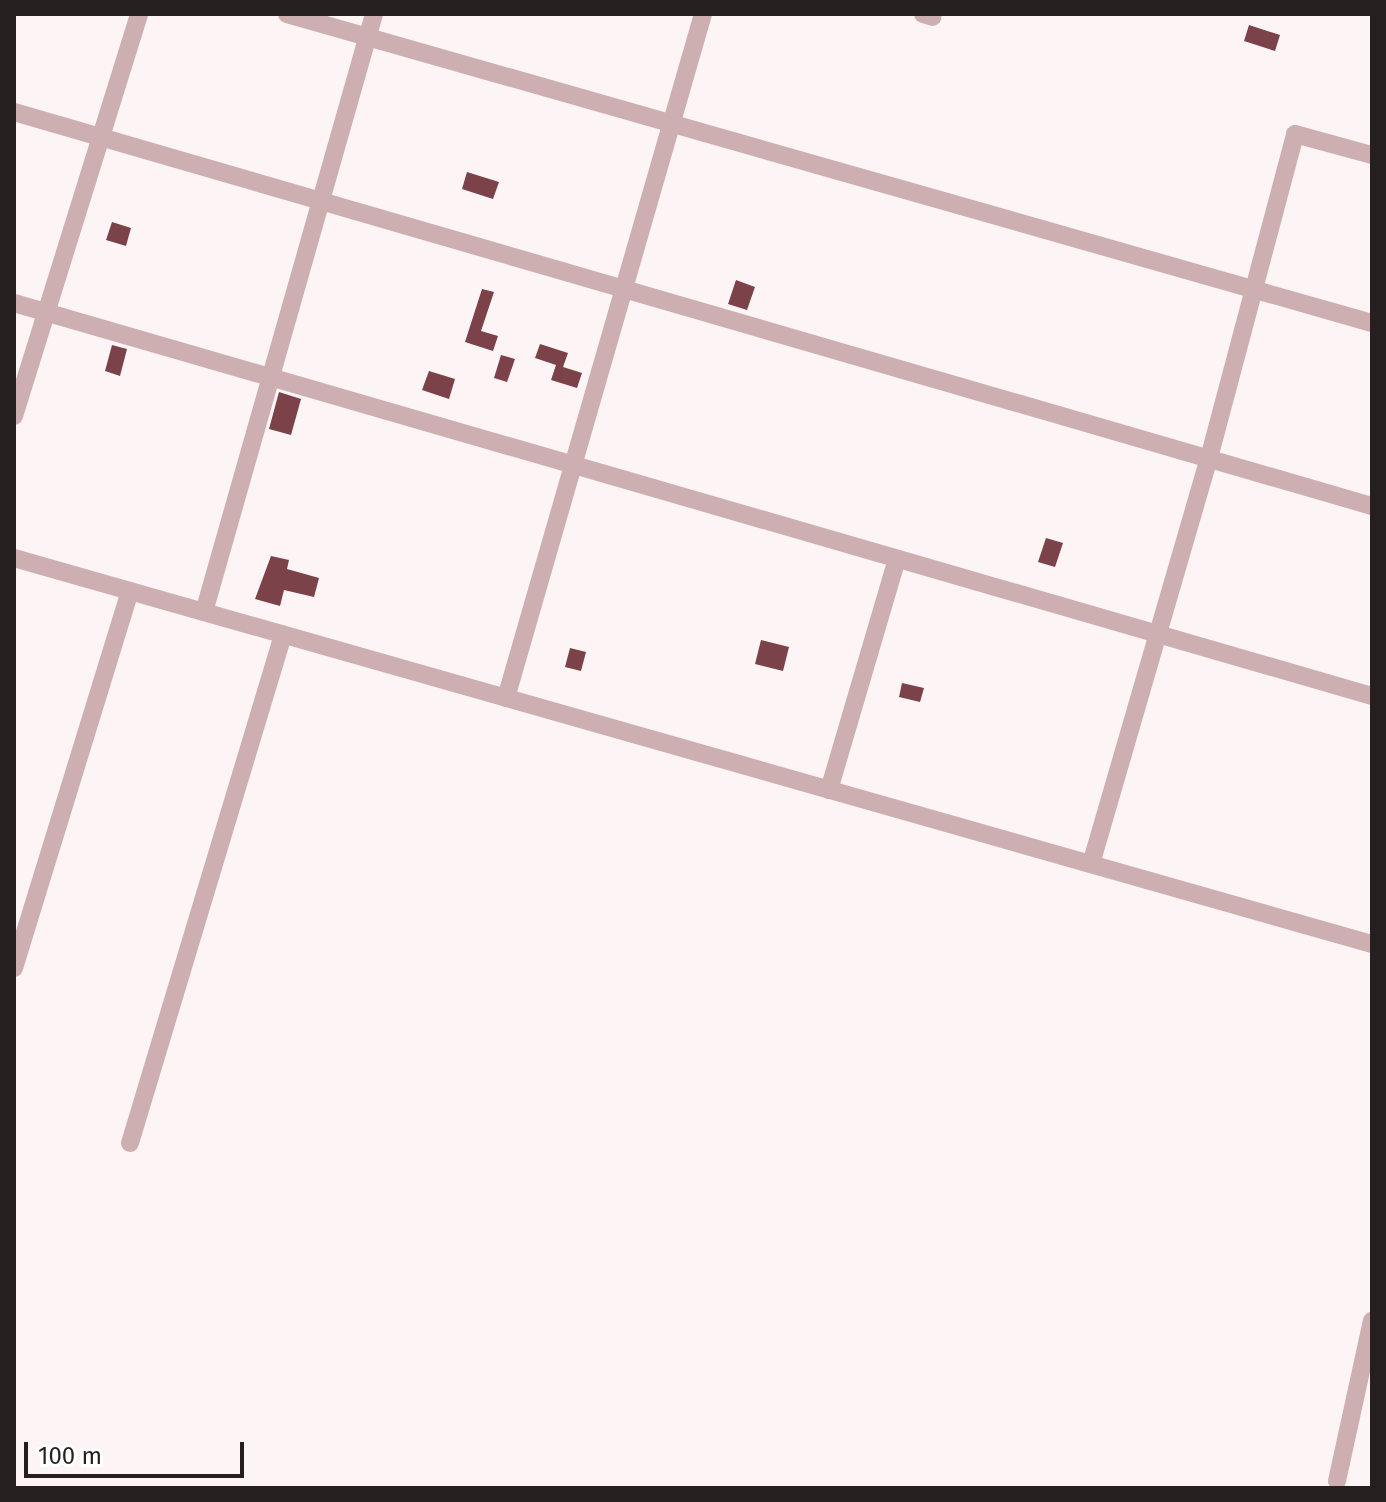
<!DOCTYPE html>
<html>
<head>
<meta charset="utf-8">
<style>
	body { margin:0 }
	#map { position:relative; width:1386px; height:1502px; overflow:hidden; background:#fdf4f5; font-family:"Fira Sans",sans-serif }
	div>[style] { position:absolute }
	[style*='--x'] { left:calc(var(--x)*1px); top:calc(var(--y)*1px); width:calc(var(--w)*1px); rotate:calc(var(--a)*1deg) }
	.building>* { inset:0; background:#7c424a }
	.minor>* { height:18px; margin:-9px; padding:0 9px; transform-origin:9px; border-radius:9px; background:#ceafb1 }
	span { translate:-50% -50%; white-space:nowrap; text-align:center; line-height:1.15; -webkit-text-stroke:8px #fff; paint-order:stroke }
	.frame { position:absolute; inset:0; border:16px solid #251f20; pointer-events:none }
	.scale { position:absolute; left:24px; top:1442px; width:220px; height:36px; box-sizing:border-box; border:4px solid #251f20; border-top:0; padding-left:10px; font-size:24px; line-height:28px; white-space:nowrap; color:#251f20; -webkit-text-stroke:6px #fff; paint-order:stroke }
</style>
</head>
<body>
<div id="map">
	<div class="building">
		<div style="clip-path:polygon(1249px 25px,1280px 35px,1275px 51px,1244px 41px)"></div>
		<div style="clip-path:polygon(467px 172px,499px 182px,493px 199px,462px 189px)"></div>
		<div style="clip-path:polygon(112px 222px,131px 228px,126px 246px,106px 240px)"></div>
		<div style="clip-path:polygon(736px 280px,755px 287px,747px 310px,728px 304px)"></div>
		<div style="clip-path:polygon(482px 289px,494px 292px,481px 331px,498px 336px,493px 351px,465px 342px)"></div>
		<div style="clip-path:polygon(540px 344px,568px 353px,563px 367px,582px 373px,577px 388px,551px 380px,556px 365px,535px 358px)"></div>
		<div style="clip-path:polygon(112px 345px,127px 349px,120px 376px,105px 371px)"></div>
		<div style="clip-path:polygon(501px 355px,515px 359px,507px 382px,494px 378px)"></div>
		<div style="clip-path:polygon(429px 371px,455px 379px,449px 399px,422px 390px)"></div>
		<div style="clip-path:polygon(279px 392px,301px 399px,291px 435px,269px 429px)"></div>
		<div style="clip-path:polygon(1046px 538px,1063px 543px,1055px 567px,1038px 562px)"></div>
		<div style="clip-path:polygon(271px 556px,289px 560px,287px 569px,319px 578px,314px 597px,284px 590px,280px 606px,255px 599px)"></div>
		<div style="clip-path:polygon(761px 640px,789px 647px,783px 671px,755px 664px)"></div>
		<div style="clip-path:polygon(570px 648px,586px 652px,581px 671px,565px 667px)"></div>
		<div style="clip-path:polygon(902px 683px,924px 688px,920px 702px,899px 697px)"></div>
	</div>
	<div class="minor">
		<div style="--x:287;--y:14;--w:1128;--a:15.9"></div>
		<div style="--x:923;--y:14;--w:10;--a:17"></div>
		<div style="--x:14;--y:112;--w:1414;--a:16.18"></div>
		<div style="--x:14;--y:303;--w:1414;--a:16.14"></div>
		<div style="--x:14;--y:416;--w:421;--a:-72.7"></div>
		<div style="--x:14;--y:558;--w:1412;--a:15.87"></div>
		<div style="--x:204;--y:612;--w:622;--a:-74.13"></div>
		<div style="--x:506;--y:698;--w:712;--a:-73.93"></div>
		<div style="--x:829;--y:790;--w:241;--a:-73.6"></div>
		<div style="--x:1091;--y:864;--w:423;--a:-73.8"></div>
		<div style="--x:1209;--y:458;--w:335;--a:-75.1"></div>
		<div style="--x:1295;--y:134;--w:80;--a:15.3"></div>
		<div style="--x:14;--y:968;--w:394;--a:-72.9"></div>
		<div style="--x:130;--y:1143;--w:531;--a:-73.24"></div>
		<div style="--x:1337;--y:1481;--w:164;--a:-77.7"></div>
	</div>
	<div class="frame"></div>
	<div class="scale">100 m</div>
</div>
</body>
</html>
